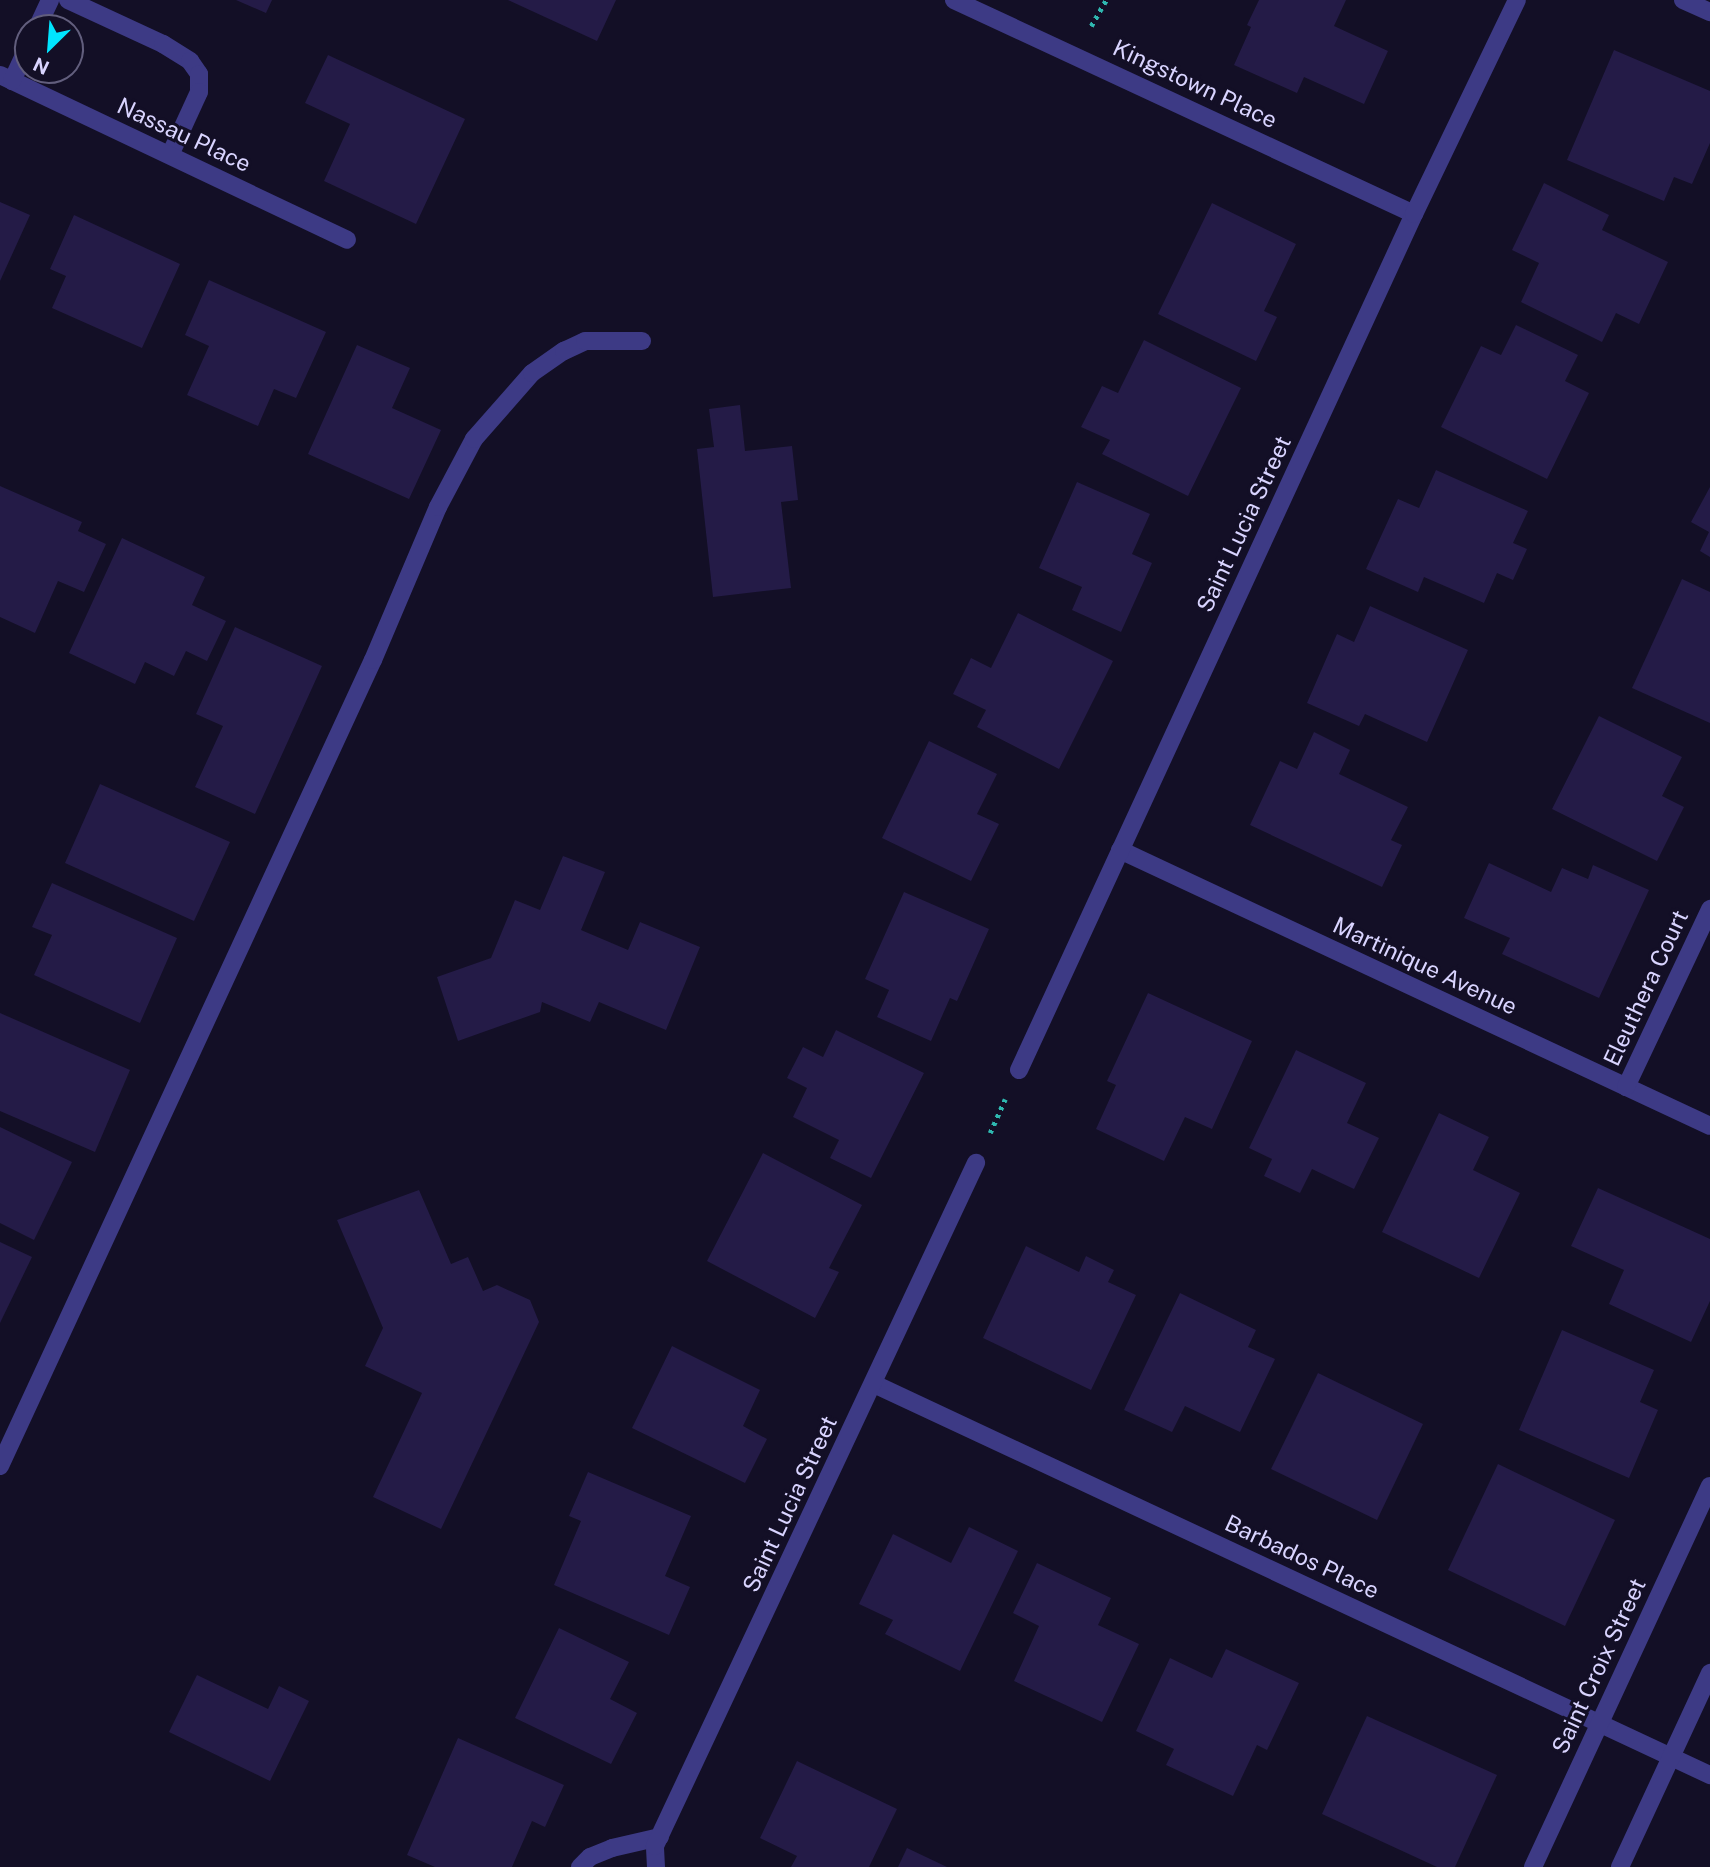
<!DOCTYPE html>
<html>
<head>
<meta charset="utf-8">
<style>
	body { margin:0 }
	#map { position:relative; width:1710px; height:1867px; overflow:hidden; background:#130f26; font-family:"Public Sans",sans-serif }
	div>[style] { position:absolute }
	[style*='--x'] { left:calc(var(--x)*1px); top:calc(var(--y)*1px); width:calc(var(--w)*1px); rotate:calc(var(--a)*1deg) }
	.building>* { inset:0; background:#241b47 }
	.path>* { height:4.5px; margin-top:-2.25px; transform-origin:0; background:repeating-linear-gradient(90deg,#2fb8b0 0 3.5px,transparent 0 8.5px) }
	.service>* { height:18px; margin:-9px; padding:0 9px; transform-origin:9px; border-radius:9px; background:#3d3a85 }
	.minor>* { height:18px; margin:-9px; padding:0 9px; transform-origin:9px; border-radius:9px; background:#3d3a85 }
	span { translate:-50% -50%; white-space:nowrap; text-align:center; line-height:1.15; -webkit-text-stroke:6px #130f26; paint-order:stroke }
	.street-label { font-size:23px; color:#d9d4ff }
	.north { position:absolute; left:14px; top:14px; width:70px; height:70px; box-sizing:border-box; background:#130f26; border:2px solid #625e7d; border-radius:50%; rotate:205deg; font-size:19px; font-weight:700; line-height:28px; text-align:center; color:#d9d4ff }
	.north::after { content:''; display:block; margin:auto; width:24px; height:32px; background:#00e5ff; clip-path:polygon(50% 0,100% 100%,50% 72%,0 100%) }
</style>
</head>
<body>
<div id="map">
	<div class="building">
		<div style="clip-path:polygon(236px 0,272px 0,266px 13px)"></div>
		<div style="clip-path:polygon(508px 0,616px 0,597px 41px)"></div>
		<div style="clip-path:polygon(1259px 0,1346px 0,1334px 26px,1388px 51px,1364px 104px,1304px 77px,1297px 93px,1234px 65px,1251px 27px,1247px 25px)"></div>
		<div style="clip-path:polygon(1614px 50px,1710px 91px,1710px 143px,1692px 184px,1674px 177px,1664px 201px,1567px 160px)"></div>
		<div style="clip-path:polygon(328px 55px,465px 119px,416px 224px,324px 181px,350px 124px,305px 103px)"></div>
		<div style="clip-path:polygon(1544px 183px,1609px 215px,1602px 230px,1668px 262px,1639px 324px,1616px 313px,1602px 342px,1521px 302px,1539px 263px,1512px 250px)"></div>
		<div style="clip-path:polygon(0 202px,30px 215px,0 281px)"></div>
		<div style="clip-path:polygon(1212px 203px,1296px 244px,1264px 311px,1277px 317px,1256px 361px,1158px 314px)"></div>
		<div style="clip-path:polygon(74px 215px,180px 264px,142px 348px,52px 308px,66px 276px,50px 269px)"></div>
		<div style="clip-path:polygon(209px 280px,326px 332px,296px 398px,274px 389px,258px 426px,187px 395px,209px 346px,185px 335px)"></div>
		<div style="clip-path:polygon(1516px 325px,1578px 355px,1565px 381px,1589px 393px,1547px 479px,1441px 427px,1481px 346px,1501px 355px)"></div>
		<div style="clip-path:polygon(1144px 340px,1241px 388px,1188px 496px,1102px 454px,1110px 440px,1081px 427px,1102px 386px,1118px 393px)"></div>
		<div style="clip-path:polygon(357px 345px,410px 368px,392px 408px,441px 430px,409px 499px,308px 454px)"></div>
		<div style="clip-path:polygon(740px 405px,745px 451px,792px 446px,798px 500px,781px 502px,791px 588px,713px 597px,697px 449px,714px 447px,709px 409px)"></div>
		<div style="clip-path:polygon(1436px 470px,1528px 511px,1513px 543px,1527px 549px,1513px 580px,1497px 573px,1484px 603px,1424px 577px,1418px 592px,1366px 569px,1398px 499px,1419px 508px)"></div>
		<div style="clip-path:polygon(1077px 482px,1150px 514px,1132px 554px,1152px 563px,1121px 632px,1072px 610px,1082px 587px,1039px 568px)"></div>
		<div style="clip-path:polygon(0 486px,82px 522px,78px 531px,106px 544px,84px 592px,58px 581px,35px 633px,0 617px)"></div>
		<div style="clip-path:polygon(1710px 487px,1710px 557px,1700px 551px,1709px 532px,1691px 522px)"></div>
		<div style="clip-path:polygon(122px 538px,205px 577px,192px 605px,226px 621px,207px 661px,186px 651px,174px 676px,145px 662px,135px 684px,69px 653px)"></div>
		<div style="clip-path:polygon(1682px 579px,1710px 592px,1710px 723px,1632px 688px)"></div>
		<div style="clip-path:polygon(1370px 606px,1468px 650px,1427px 742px,1365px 714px,1359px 726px,1307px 703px,1337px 634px,1354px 642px)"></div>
		<div style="clip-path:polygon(1018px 613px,1113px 661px,1059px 769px,977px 727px,986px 710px,953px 694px,971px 658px,991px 668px)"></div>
		<div style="clip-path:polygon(235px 627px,322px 666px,255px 814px,195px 787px,223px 726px,196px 714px)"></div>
		<div style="clip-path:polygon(1599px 716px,1682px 757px,1662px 796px,1684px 807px,1657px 861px,1552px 809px)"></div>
		<div style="clip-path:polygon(1314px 732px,1350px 750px,1339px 774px,1408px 807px,1391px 840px,1402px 845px,1382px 887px,1250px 825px,1280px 761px,1297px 769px)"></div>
		<div style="clip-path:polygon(929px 741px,997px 774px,977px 814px,999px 824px,971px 881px,882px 838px)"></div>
		<div style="clip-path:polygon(100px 784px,230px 842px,194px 921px,65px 863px)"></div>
		<div style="clip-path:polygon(563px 856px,605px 872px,581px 930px,628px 950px,640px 922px,700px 947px,666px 1030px,599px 1002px,590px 1022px,542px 1002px,540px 1012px,458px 1041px,437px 977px,491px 958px,515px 900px,540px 910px)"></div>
		<div style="clip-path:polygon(1489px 863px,1551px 892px,1562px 868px,1588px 879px,1593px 865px,1649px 890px,1599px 998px,1502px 954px,1510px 938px,1464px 918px)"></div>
		<div style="clip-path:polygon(52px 883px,177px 938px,140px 1023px,34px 975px,52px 935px,32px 927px)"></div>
		<div style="clip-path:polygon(904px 892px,989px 929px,957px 1001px,950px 998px,931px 1041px,877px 1017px,889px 990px,865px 979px)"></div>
		<div style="clip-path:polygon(1148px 993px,1252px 1041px,1212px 1129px,1185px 1117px,1164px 1161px,1096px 1129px,1116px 1085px,1107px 1081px)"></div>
		<div style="clip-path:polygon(0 1013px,130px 1070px,95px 1152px,0 1111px)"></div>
		<div style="clip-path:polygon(836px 1030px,924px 1073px,871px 1178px,830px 1158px,839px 1140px,793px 1117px,807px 1088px,787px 1078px,803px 1047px,823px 1057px)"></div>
		<div style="clip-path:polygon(1296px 1050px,1366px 1083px,1347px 1123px,1379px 1138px,1354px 1189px,1312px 1169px,1300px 1193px,1264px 1176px,1272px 1159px,1249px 1148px)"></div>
		<div style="clip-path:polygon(1439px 1113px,1489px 1137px,1473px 1170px,1520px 1193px,1479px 1278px,1382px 1232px)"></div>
		<div style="clip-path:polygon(0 1127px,72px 1162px,34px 1240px,0 1223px)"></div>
		<div style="clip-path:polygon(763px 1153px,862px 1205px,829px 1268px,839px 1272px,815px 1318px,707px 1261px)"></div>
		<div style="clip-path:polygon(1598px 1188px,1710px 1239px,1710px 1301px,1691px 1342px,1609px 1304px,1624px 1270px,1571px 1246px)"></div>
		<div style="clip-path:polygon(419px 1190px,451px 1264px,468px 1257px,483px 1291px,497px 1285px,530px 1300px,539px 1322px,441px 1529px,373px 1497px,422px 1393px,365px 1366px,383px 1328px,337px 1220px)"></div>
		<div style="clip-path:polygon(0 1242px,32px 1257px,0 1323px)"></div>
		<div style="clip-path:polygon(1026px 1246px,1079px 1272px,1086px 1256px,1114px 1270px,1108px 1282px,1136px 1295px,1091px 1390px,983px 1338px)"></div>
		<div style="clip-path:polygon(1180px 1293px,1256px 1330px,1248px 1347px,1275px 1359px,1240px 1432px,1185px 1406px,1172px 1432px,1124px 1410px)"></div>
		<div style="clip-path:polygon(1562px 1330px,1654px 1370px,1640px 1402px,1658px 1410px,1629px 1478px,1519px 1430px)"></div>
		<div style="clip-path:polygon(672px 1346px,760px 1390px,743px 1426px,767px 1439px,745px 1483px,632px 1428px)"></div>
		<div style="clip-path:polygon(1318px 1373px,1423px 1424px,1377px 1520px,1271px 1469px)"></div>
		<div style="clip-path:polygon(1498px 1464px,1615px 1520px,1565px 1626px,1448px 1570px)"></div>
		<div style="clip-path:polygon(588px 1472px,691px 1516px,665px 1576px,690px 1587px,669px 1635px,554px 1585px,581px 1521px,569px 1516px)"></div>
		<div style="clip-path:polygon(969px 1527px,1018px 1551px,960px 1671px,885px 1634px,893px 1620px,859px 1604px,893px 1534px,951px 1563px)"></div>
		<div style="clip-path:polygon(1037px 1563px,1111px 1598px,1098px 1625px,1139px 1644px,1102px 1722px,1014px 1681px,1039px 1626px,1013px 1613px)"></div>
		<div style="clip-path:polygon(559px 1628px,629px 1662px,610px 1699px,637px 1713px,611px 1764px,515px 1718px)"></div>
		<div style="clip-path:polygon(1226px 1649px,1299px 1683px,1267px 1750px,1257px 1745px,1233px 1796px,1166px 1765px,1174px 1749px,1136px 1731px,1170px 1658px,1212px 1678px)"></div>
		<div style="clip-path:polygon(197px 1675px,268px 1709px,279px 1686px,309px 1701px,270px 1781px,169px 1732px)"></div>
		<div style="clip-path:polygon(1367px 1716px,1497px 1775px,1455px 1867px,1437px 1867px,1322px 1814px)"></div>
		<div style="clip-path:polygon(458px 1738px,564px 1785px,545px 1827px,532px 1821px,512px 1867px,435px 1867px,407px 1855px)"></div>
		<div style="clip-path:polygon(797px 1761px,897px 1809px,869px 1867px,791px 1867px,797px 1856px,760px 1838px)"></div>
		<div style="clip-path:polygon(907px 1848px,947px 1867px,898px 1867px)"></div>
	</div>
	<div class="path">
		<div style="--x:1091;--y:26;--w:30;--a:-60"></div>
		<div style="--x:990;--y:1133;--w:37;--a:-66"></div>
	</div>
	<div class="service">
		<div style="--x:0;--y:1466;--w:888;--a:-65.17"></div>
		<div style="--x:373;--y:660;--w:166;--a:-67"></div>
		<div style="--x:438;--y:507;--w:77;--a:-62.1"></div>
		<div style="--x:474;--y:439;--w:88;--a:-48.7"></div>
		<div style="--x:532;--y:373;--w:39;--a:-35"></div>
		<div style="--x:564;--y:351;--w:23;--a:-25"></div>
		<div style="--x:585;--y:341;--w:57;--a:0"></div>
	</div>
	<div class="minor">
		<div style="--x:68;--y:0;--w:105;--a:24.9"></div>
		<div style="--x:163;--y:44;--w:32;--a:32"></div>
		<div style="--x:190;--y:61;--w:16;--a:55"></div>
		<div style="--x:199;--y:74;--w:18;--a:90"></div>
		<div style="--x:199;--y:92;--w:69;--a:114.7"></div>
		<div style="--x:954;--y:0;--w:507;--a:24.95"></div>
		<div style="--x:1683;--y:0;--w:30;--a:24"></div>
		<div style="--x:37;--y:28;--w:31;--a:-65"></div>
		<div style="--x:0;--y:75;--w:384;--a:25.4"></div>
		<div style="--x:12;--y:81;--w:38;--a:-65"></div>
		<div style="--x:1120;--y:850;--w:651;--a:25.07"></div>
		<div style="--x:1019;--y:1070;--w:943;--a:-65.23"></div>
		<div style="--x:1414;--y:214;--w:237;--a:-64.3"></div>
		<div style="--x:1626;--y:1087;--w:197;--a:-64.7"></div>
		<div style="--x:874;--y:1384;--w:923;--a:25.07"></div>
		<div style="--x:580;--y:1867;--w:14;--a:-45"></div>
		<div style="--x:590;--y:1857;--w:24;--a:-22"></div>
		<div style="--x:612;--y:1848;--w:49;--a:-12.9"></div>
		<div style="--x:656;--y:1867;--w:21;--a:-93"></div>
		<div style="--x:655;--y:1846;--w:755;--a:-64.83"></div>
		<div style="--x:1533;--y:1867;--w:420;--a:-65.1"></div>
		<div style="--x:1620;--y:1867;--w:214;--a:-65.1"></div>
	</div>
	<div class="street-label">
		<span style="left:1195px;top:84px;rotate:25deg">Kingstown Place</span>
		<span style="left:184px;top:135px;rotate:25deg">Nassau Place</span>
		<span style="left:1244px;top:524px;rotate:-65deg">Saint Lucia Street</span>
		<span style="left:1425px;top:966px;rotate:25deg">Martinique Avenue</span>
		<span style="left:1646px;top:988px;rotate:-65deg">Eleuthera Court</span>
		<span style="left:790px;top:1504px;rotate:-65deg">Saint Lucia Street</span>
		<span style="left:1302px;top:1557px;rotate:25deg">Barbados Place</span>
		<span style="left:1599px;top:1666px;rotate:-65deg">Saint Croix Street</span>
	</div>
	<div class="north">N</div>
</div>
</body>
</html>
